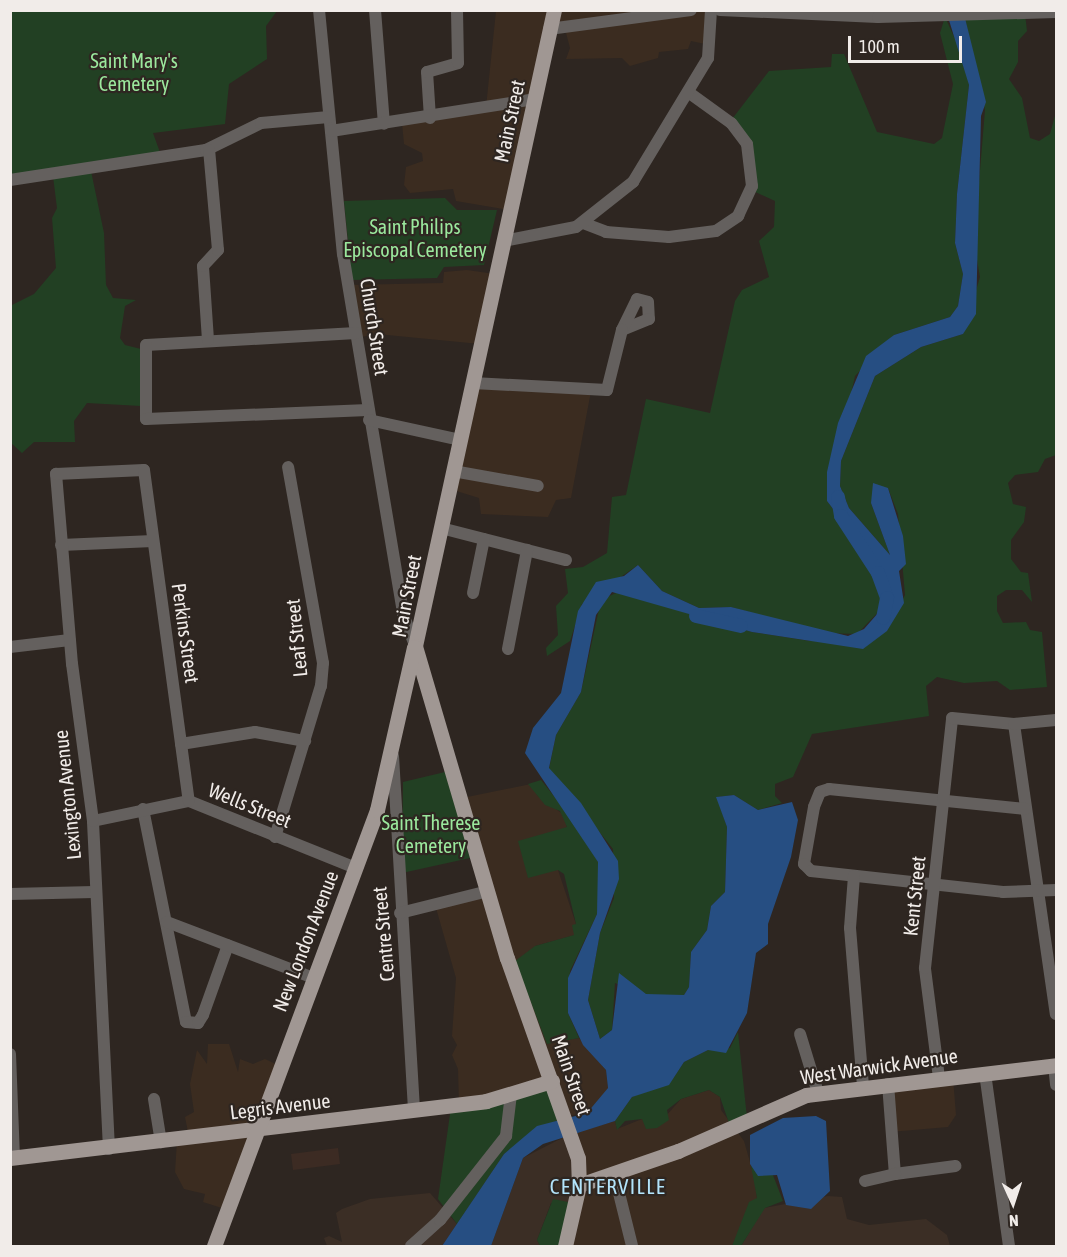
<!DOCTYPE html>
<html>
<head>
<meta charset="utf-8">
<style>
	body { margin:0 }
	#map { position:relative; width:1067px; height:1257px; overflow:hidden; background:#2e2621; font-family:"Asap Condensed",sans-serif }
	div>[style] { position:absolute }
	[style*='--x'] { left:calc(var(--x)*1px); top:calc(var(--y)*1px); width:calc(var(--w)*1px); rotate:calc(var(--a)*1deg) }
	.commercial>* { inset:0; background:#3b2c20 }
	.built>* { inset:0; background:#3b2e25 }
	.education>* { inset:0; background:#3c2b23 }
	.green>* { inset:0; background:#224023 }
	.water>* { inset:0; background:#264e82 }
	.river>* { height:14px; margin:-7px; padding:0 7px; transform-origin:7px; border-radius:7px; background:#264e82 }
	.minor>* { height:12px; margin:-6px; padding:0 6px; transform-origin:6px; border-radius:6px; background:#64605e }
	.major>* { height:15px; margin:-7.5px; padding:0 7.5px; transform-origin:7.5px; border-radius:7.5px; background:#a09793 }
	span { translate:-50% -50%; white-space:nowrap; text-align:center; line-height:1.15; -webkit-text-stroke:4.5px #2e2621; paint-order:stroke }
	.park-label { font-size:20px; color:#9be89d }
	.street-label { font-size:20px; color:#f1ece9 }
	.neighbourhood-label { font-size:21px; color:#b3e4fb; letter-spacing:1.5px }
	.frame { position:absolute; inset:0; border:12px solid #f1ece9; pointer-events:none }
	.north { position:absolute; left:983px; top:1173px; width:60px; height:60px; -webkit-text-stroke:4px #2e2621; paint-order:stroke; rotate:177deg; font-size:16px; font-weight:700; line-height:24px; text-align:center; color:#f1ece9 }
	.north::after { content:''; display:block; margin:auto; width:21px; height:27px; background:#f1ece9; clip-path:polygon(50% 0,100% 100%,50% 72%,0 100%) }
	.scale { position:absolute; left:848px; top:36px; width:114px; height:27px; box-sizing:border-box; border:3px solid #f1ece9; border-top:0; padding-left:8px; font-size:18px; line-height:21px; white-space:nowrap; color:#f1ece9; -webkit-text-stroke:4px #2e2621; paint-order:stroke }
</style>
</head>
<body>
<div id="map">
	<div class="commercial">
		<div style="clip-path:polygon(708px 10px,710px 45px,691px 41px,688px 49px,659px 52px,658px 58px,630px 66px,622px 58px,566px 59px,570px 48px,565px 29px,557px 29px,509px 210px,456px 201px,453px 189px,410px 193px,404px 185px,406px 167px,423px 161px,422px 153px,404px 144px,402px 123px,486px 107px,496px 11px)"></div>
		<div style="clip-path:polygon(467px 270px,495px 274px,480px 344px,377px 334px,356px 338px,348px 285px,443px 283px,444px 272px)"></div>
		<div style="clip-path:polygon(472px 385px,591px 391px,571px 498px,556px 500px,548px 517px,481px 514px,479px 498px,450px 489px)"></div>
		<div style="clip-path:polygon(531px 784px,537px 795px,564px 815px,567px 828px,558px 870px,576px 924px,575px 935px,535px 946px,547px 1043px,579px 1038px,606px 1070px,608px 1088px,600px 1103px,587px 1113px,566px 1116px,459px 1105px,458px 1069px,452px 1055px,457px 1045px,452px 1036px,456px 978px,436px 908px,487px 892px,462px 798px)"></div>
		<div style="clip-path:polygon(208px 1044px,229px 1044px,238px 1072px,240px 1059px,253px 1064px,265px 1059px,280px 1066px,228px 1210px,203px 1202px,205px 1194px,184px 1189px,175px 1172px,177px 1141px,189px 1137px,185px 1117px,194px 1112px,190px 1084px,197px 1050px,207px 1064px)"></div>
		<div style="clip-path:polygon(953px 1078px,956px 1115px,948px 1127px,890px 1132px,895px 1083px)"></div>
		<div style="clip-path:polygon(709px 1090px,720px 1097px,721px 1110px,744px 1141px,754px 1176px,757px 1198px,732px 1246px,564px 1246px,573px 1133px,615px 1121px,617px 1129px,642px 1119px,659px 1124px,681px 1099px)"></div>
	</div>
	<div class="built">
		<div style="clip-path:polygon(570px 1134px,573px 1203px,551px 1203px,537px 1240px,540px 1246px,491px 1246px,523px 1158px)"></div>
		<div style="clip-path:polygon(430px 1193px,457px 1224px,442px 1246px,327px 1246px,324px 1238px,329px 1236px,342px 1242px,336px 1213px,342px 1209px,370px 1199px)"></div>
		<div style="clip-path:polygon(828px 1196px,842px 1197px,847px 1219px,869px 1225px,926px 1219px,947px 1235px,950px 1246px,741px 1246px,764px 1208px)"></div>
	</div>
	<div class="education">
		<div style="clip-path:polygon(338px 1148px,340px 1164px,293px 1170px,291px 1154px)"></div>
	</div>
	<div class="green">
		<div style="clip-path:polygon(11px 11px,277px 11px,266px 26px,267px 59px,229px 84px,225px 124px,153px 133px,162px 158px,91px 171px,104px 233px,106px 285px,113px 298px,136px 300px,125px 306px,120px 338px,125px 345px,141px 349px,141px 406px,87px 403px,74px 421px,75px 442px,34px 442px,22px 453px,11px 443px,10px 306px,34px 294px,56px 268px,52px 218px,57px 208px,53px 176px,11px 181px)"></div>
		<div style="clip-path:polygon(1025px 14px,1027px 31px,1018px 41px,1018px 62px,1009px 79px,1022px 98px,1030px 138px,1039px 141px,1050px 134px,1056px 112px,1056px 455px,1045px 459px,1038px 472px,1015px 475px,1008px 483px,1013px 504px,1026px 507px,1024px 522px,1011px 540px,1011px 559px,1021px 572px,1028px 573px,1032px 602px,1022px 590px,1006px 590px,997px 596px,997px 611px,1003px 623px,1026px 622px,1030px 630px,1042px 632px,1047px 687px,1010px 690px,997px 681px,964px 683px,937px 677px,926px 686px,929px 716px,812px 734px,793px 777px,775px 784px,775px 796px,782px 803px,758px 810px,734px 795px,717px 797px,727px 827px,725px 892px,711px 906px,707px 930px,691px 952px,689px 987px,684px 995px,646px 995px,615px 983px,612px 1030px,600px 1039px,588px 1000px,600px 933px,614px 898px,613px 849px,549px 769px,556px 735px,581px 692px,601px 600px,618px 592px,752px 632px,810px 641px,887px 631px,905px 595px,898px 514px,888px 488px,871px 503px,890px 555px,849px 508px,840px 486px,841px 461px,875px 376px,921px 347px,963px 334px,980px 277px,974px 243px,985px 110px,965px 18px)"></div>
		<div style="clip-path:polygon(945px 17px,966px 63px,969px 85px,957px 194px,955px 243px,963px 274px,958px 306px,950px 317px,894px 335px,855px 376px,827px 501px,888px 581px,885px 605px,857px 634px,824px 633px,731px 607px,699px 608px,662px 591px,638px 565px,582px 604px,570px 641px,547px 656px,546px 648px,558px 635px,556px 606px,568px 593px,565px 569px,583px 567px,607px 553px,612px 497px,626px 495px,646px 399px,710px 413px,735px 301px,742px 290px,769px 277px,759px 241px,774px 227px,775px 201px,751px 190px,748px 148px,729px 123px,769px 71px,831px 67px,832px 54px,844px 54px,877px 132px,934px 144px,942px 138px,953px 84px,940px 33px)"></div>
		<div style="clip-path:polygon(445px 198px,457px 210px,497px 210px,484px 265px,444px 267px,437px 278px,352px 280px,344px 201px)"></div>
		<div style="clip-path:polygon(445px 772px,470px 858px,402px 873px,403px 782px)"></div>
		<div style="clip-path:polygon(541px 780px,581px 830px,598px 862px,601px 883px,597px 914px,570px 971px,568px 1013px,579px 1038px,547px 1044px,515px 961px,535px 946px,574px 935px,572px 925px,576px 924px,564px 874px,558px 870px,528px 878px,518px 841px,567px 827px,560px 811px,545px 805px,528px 784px)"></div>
		<div style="clip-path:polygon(738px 1032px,747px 1118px,730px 1126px,720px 1097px,709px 1090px,681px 1099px,667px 1110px,669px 1120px,657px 1128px,646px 1129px,642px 1119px,625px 1121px,617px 1130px,615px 1121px,632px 1097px,674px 1077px,684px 1062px,708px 1050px,730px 1048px)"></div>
		<div style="clip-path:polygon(550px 1082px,564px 1116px,504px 1154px,457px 1224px,438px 1199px,451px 1107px)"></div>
		<div style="clip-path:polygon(751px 1166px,771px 1170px,783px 1201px,765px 1208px,741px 1246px,732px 1246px,749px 1202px,757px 1198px)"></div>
		<div style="clip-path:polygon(553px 1199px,573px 1203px,564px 1246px,540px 1246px,537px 1240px)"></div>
	</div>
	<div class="water">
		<div style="clip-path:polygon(948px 17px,965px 18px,986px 102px,981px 116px,976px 314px,963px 334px,921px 347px,875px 376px,841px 461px,840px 486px,849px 508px,890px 555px,871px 503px,873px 483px,888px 488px,903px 536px,906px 564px,899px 571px,904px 603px,887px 631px,863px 649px,752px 632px,612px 592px,596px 615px,581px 692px,556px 735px,549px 768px,581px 803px,618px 861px,619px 879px,600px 933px,588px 1000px,600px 1039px,612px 1030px,619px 973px,646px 994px,684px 995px,689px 987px,691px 952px,707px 930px,711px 906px,725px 892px,727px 827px,716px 797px,734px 795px,758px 810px,792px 802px,798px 820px,791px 857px,768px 924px,768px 944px,756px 953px,747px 1013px,726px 1053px,708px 1050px,684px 1062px,669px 1085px,632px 1097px,615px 1121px,543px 1144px,523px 1158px,491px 1246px,442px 1246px,504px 1154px,537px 1126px,587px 1113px,608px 1088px,606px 1070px,583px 1045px,568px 1013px,568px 978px,597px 914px,598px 862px,525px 753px,533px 728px,561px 693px,578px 611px,596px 582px,624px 576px,638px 565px,662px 591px,699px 608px,731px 607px,848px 636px,864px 629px,885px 605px,888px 581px,827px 501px,827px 472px,838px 423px,866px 356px,894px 335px,950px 317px,958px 306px,963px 274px,955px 243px,957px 194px,969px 85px)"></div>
		<div style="clip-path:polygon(783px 1118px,816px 1116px,826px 1121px,830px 1191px,811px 1209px,786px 1205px,777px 1175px,758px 1176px,750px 1164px,750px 1135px)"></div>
	</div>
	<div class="river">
		<div style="--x:838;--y:497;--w:19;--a:81"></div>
		<div style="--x:841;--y:516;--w:68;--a:57"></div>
		<div style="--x:878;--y:573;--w:27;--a:70"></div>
		<div style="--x:887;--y:598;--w:20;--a:101"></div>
		<div style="--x:696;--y:616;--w:46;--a:12.5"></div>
	</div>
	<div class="minor">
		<div style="--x:319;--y:10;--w:245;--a:84.4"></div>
		<div style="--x:343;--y:254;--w:365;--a:80.5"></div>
		<div style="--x:403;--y:614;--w:34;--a:69"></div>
		<div style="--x:375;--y:10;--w:114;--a:85.5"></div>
		<div style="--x:720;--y:10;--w:158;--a:2.5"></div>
		<div style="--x:878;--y:17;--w:178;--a:-1.6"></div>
		<div style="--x:549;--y:29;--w:143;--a:-7.6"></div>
		<div style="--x:430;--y:118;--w:46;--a:-93.7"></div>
		<div style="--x:427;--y:72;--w:32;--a:-16"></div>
		<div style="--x:458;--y:63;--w:53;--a:-91.1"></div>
		<div style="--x:331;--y:131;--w:206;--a:-8.9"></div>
		<div style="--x:10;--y:180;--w:198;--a:-8.7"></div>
		<div style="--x:206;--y:150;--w:61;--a:-26.1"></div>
		<div style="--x:261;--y:123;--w:68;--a:-5"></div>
		<div style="--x:583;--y:223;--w:25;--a:21"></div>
		<div style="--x:606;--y:232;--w:63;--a:4.5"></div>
		<div style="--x:669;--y:237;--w:47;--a:-7.3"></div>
		<div style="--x:716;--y:231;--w:27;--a:-34"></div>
		<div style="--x:738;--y:216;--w:33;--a:-65"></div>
		<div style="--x:752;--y:186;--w:42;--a:-96.8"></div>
		<div style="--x:747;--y:144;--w:26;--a:-127"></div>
		<div style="--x:731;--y:123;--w:49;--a:-144.1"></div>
		<div style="--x:503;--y:241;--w:74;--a:-10.9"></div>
		<div style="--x:576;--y:227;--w:73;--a:-38.3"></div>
		<div style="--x:633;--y:182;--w:145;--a:-58.8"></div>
		<div style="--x:708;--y:58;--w:48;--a:-86.4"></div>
		<div style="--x:637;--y:299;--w:11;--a:15"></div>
		<div style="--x:648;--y:302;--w:17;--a:87"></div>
		<div style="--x:649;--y:319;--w:29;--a:158"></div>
		<div style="--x:622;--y:330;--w:34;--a:-64"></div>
		<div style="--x:356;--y:333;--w:210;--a:176.7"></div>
		<div style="--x:146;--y:345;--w:74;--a:90"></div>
		<div style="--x:146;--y:419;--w:222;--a:-2.3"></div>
		<div style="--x:208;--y:340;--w:74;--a:-93.9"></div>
		<div style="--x:203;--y:266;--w:22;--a:-47"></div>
		<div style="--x:218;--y:250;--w:100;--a:-95.1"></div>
		<div style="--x:473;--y:383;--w:134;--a:3"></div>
		<div style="--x:607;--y:390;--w:62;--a:-76"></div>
		<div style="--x:369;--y:420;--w:93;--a:12.4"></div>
		<div style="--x:453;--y:471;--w:86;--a:10"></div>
		<div style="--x:441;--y:528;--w:129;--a:14.4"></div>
		<div style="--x:61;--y:545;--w:92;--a:-2.5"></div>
		<div style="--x:473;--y:593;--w:55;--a:-78.5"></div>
		<div style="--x:10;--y:647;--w:60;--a:-6.7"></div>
		<div style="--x:508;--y:649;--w:101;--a:-79.1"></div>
		<div style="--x:1014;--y:724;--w:293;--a:81.8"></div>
		<div style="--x:181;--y:744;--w:75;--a:-9.2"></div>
		<div style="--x:255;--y:732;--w:51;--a:10.2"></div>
		<div style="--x:393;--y:756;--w:355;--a:86.6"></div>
		<div style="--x:143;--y:809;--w:217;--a:78.6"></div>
		<div style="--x:186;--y:1022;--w:12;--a:5"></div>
		<div style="--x:198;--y:1023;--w:9;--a:-58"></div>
		<div style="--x:203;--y:1015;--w:74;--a:-70.3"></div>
		<div style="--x:1025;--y:809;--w:197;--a:-174.2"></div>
		<div style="--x:829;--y:789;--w:9;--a:162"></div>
		<div style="--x:820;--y:792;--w:16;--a:112"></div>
		<div style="--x:814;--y:807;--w:58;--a:100"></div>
		<div style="--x:804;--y:864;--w:10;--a:45"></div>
		<div style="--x:811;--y:871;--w:193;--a:6.2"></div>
		<div style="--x:1003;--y:892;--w:53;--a:-2.2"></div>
		<div style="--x:93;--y:821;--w:98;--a:-11.8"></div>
		<div style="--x:189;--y:801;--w:180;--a:21.9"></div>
		<div style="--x:275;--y:837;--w:158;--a:-73.1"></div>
		<div style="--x:321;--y:686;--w:23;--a:-85"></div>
		<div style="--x:323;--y:663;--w:199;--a:-100.1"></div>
		<div style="--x:854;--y:876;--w:52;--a:94.4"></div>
		<div style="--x:850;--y:928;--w:160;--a:85.3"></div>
		<div style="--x:10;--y:894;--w:84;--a:-1.4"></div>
		<div style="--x:400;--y:913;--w:91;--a:-14"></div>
		<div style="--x:167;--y:922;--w:157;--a:20.9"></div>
		<div style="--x:800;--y:1034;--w:62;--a:73"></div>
		<div style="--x:10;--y:1054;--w:104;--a:87.8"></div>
		<div style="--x:1054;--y:1065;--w:20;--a:84"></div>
		<div style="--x:985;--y:1073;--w:175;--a:82.1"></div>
		<div style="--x:939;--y:1078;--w:111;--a:-97.3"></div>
		<div style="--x:925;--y:968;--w:251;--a:-83.8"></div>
		<div style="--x:952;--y:718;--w:62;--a:5.5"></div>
		<div style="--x:1014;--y:724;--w:42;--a:-5.4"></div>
		<div style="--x:888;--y:1084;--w:90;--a:85.6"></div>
		<div style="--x:895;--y:1174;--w:61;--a:-7.6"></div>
		<div style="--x:154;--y:1099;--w:44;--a:80.8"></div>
		<div style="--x:109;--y:1149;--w:328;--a:-92.8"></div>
		<div style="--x:93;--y:821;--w:158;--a:-97.6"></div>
		<div style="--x:72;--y:664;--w:191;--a:-94.8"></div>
		<div style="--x:56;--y:474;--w:88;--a:-2.6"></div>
		<div style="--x:144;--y:470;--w:334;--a:82.3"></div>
		<div style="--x:614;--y:1173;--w:75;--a:76.1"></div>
		<div style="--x:865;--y:1181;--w:31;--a:-13"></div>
		<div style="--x:411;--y:1246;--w:39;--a:-42"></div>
		<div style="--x:440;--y:1220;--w:107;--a:-51.8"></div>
		<div style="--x:506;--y:1136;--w:42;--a:-83.2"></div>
	</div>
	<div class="major">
		<div style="--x:554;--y:10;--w:651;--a:102.33"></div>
		<div style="--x:415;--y:646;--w:325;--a:73.6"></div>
		<div style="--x:507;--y:958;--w:212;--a:70.5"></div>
		<div style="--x:578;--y:1158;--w:27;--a:88"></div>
		<div style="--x:579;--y:1185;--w:63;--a:102.9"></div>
		<div style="--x:10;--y:1158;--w:479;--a:-6.8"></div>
		<div style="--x:486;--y:1101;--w:69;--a:-16.9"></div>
		<div style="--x:579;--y:1185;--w:105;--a:-19"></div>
		<div style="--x:678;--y:1151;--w:140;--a:-23.6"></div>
		<div style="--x:806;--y:1095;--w:252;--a:-6.8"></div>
		<div style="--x:214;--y:1246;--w:465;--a:-69.5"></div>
		<div style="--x:377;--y:810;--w:167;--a:-77.2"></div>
	</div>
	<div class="park-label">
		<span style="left:134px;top:72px">Saint Mary's<br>Cemetery</span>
		<span style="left:415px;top:238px">Saint Philips<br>Episcopal Cemetery</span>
		<span style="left:431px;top:834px">Saint Therese<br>Cemetery</span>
	</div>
	<div class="street-label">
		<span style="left:509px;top:121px;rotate:-78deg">Main Street</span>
		<span style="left:375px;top:327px;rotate:81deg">Church Street</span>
		<span style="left:406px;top:596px;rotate:-79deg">Main Street</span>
		<span style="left:186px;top:633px;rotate:82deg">Perkins Street</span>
		<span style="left:296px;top:638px;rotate:-96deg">Leaf Street</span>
		<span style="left:67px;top:795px;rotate:-96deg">Lexington Avenue</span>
		<span style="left:250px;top:805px;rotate:22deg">Wells Street</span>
		<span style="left:914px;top:896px;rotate:-84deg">Kent Street</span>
		<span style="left:383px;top:934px;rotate:-95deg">Centre Street</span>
		<span style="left:305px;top:941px;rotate:-69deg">New London Avenue</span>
		<span style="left:879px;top:1066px;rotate:-8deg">West Warwick Avenue</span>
		<span style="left:572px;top:1075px;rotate:71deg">Main Street</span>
		<span style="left:280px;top:1106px;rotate:-7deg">Legris Avenue</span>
	</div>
	<div class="neighbourhood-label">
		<span style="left:608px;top:1186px">CENTERVILLE</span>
	</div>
	<div class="frame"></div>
	<div class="north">N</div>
	<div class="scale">100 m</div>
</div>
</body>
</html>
